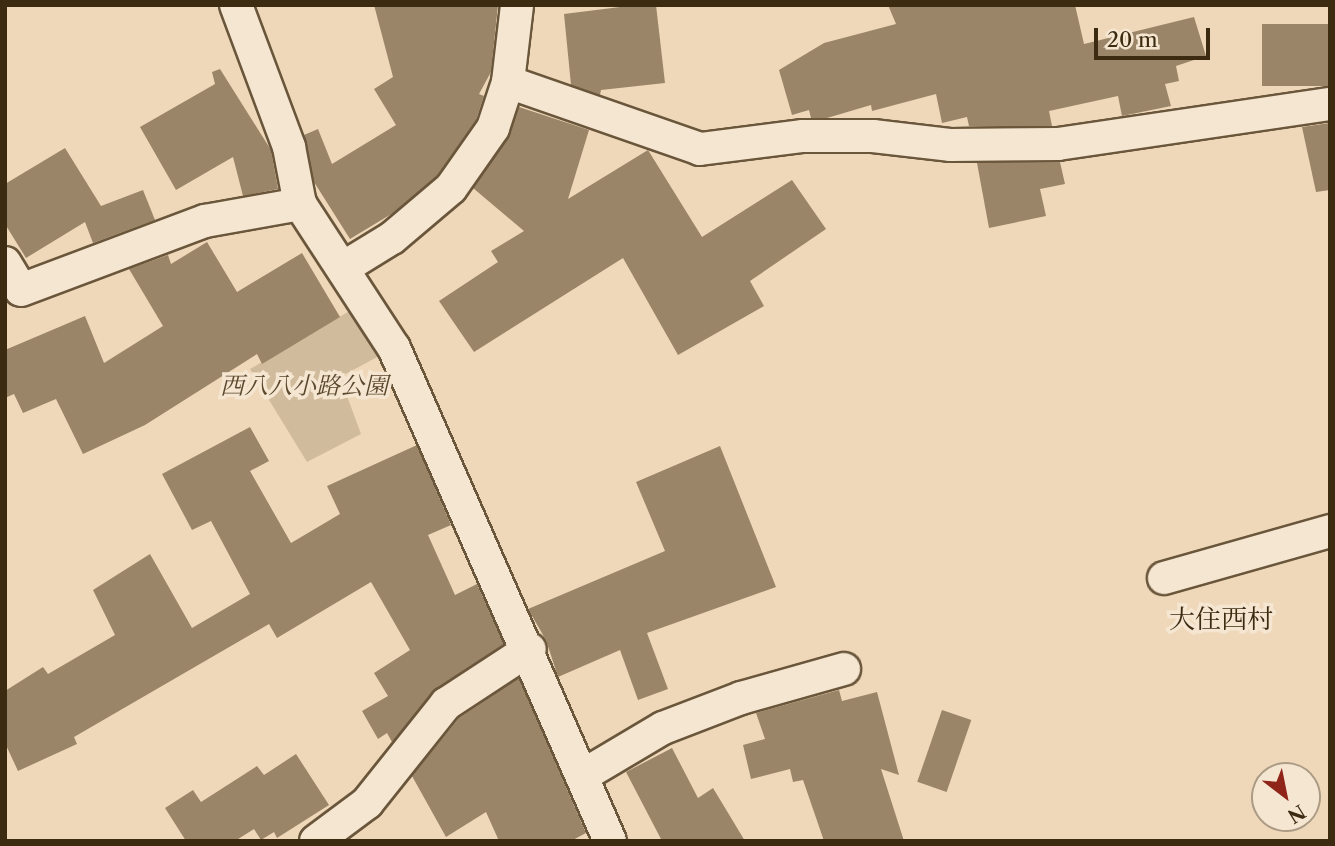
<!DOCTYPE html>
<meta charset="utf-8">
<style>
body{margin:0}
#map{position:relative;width:1335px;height:846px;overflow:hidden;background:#efd8ba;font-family:"Libre Caslon Text","Noto Serif JP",serif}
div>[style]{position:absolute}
.green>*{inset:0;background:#d1bb9d}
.building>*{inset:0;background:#9a8569;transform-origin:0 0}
.roads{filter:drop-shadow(2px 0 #6a563b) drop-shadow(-2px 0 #6a563b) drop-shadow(0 2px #6a563b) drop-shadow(0 -2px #6a563b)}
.street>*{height:32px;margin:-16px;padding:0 16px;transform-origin:16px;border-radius:16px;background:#f5e6d2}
span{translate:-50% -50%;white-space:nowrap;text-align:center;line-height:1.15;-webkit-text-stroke:7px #f5e6d2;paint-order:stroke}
.park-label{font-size:24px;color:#5b482d;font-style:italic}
.neighbourhood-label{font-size:26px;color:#3d2b11}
.frame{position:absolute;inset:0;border:7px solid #3d2b11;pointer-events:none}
.north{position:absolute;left:1251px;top:762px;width:70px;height:70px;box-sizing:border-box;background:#f5e6d2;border:2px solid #ab9b85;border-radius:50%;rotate:148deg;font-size:19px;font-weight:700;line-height:28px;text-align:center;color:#3d2b11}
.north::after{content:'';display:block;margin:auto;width:24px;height:32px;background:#8f2418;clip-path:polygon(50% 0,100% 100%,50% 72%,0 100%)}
.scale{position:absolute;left:1094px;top:28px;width:116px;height:32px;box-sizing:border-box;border:4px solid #3d2b11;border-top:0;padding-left:9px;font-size:21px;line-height:24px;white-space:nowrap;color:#3d2b11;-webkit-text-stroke:5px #f5e6d2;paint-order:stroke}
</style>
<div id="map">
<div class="green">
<i style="clip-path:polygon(365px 302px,394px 348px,340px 377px,361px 434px,307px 462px,250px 369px)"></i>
</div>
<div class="building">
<i style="clip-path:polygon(374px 5px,498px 5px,491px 72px,479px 94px,484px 96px,476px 120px,437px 176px,393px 213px,350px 239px,314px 182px,304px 135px,318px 129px,332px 164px,396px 125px,374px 89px,393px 77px)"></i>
<i style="clip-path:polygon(636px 5px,656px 5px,665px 83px,601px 90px,600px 95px,571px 85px,564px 14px)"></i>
<i style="clip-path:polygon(888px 5px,1075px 5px,1084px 44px,1194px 17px,1206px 56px,1176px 66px,1179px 81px,1165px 84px,1171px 106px,1122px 116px,1118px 96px,1049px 111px,1052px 126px,969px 126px,967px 117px,942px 123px,936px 94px,872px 111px,871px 105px,827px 118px,811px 118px,809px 110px,792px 115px,779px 70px,824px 43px,896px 24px)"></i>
<i style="left:1330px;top:24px;width:62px;height:68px;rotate:90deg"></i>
<i style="clip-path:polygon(220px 69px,271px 150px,278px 189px,243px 196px,233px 157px,176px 190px,140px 127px,215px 84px,212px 72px)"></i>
<i style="clip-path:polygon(519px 107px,589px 130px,568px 199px,648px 150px,702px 237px,792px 180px,826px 229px,750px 281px,764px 306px,678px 355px,623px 258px,474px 352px,439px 301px,498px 262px,491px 251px,524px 231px,473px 188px,508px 138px)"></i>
<i style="clip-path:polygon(1330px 123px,1330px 190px,1316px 192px,1302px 127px)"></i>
<i style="clip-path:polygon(65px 148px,101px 206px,143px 190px,155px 220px,93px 243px,85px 222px,26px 258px,5px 224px,5px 184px)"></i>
<i style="clip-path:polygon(1060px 162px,1065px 184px,1040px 189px,1046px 216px,989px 228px,977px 163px)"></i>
<i style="clip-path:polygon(207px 242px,237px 292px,302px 253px,340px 317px,262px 364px,257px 354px,145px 425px,83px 454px,56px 399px,23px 413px,14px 394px,5px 398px,5px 350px,85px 316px,104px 363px,163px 326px,129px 269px,168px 255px,171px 264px)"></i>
<i style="clip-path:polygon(250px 427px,269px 461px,250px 471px,291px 543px,340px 514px,327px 486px,417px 445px,451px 525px,428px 535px,455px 595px,477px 584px,504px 644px,436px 689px,392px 742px,387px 733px,378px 739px,362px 711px,388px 696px,374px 673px,410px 650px,371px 582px,277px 638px,269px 624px,74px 737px,77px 744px,18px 771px,5px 743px,5px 691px,43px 667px,48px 674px,115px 635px,93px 590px,150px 554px,192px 628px,250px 594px,211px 521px,192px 530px,162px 474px)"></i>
<i style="clip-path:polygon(720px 446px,776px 587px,647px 633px,668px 689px,638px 700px,620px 650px,558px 677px,546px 640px,528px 609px,665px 551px,636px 482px)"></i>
<i style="clip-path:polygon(519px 678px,586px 833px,571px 841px,499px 841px,486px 812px,446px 837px,412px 776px,459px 718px)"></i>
<i style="clip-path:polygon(839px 690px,842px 701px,877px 692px,899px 775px,881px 769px,904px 841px,824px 841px,803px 780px,793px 782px,790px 769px,751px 779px,743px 745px,765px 739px,756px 713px)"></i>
<i style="left:942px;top:710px;width:31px;height:76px;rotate:19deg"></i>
<i style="clip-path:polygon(672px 748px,698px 798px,713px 788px,745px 841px,662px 841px,626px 772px)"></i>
<i style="clip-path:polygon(296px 754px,329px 805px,277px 838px,274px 832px,261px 840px,254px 829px,235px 841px,186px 841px,165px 808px,193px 790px,201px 802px,257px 766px,264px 775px)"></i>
</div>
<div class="roads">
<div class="street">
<i style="left:236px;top:5px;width:152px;rotate:69.5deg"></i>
<i style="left:289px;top:147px;width:58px;rotate:79.1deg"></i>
<i style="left:300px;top:204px;width:172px;rotate:56.9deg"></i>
<i style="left:394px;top:348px;width:538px;rotate:66.34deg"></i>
<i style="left:508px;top:82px;width:203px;rotate:19.2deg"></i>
<i style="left:700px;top:149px;width:104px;rotate:-7.2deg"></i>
<i style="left:803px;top:136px;width:70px"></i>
<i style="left:873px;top:136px;width:79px;rotate:6.6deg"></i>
<i style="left:951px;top:145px;width:107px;rotate:-0.5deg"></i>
<i style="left:1058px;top:144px;width:275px;rotate:-8.4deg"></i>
<i style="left:5px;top:263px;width:31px;rotate:59deg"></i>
<i style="left:21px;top:290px;width:197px;rotate:-20.6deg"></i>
<i style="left:205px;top:221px;width:97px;rotate:-10.1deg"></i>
<i style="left:343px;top:268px;width:57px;rotate:-31.5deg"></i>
<i style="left:392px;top:238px;width:77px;rotate:-40.3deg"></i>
<i style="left:451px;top:188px;width:73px;rotate:-55deg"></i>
<i style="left:493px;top:128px;width:48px;rotate:-71.9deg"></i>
<i style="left:508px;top:82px;width:78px;rotate:-83.3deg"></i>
<i style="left:1164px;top:578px;width:173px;rotate:-15.8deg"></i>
<i style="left:582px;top:776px;width:94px;rotate:-30.7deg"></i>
<i style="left:663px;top:728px;width:84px;rotate:-21deg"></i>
<i style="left:741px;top:698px;width:107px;rotate:-15.7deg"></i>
<i style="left:316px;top:841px;width:64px;rotate:-36.7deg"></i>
<i style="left:367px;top:803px;width:127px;rotate:-51.4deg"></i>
<i style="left:446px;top:704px;width:100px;rotate:-33.2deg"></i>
</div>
</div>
<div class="park-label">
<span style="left:304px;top:386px">西八八小路公園</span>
</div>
<div class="neighbourhood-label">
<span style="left:1221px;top:620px">大住西村</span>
</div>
<div class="frame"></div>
<div class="north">N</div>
<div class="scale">20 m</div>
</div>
